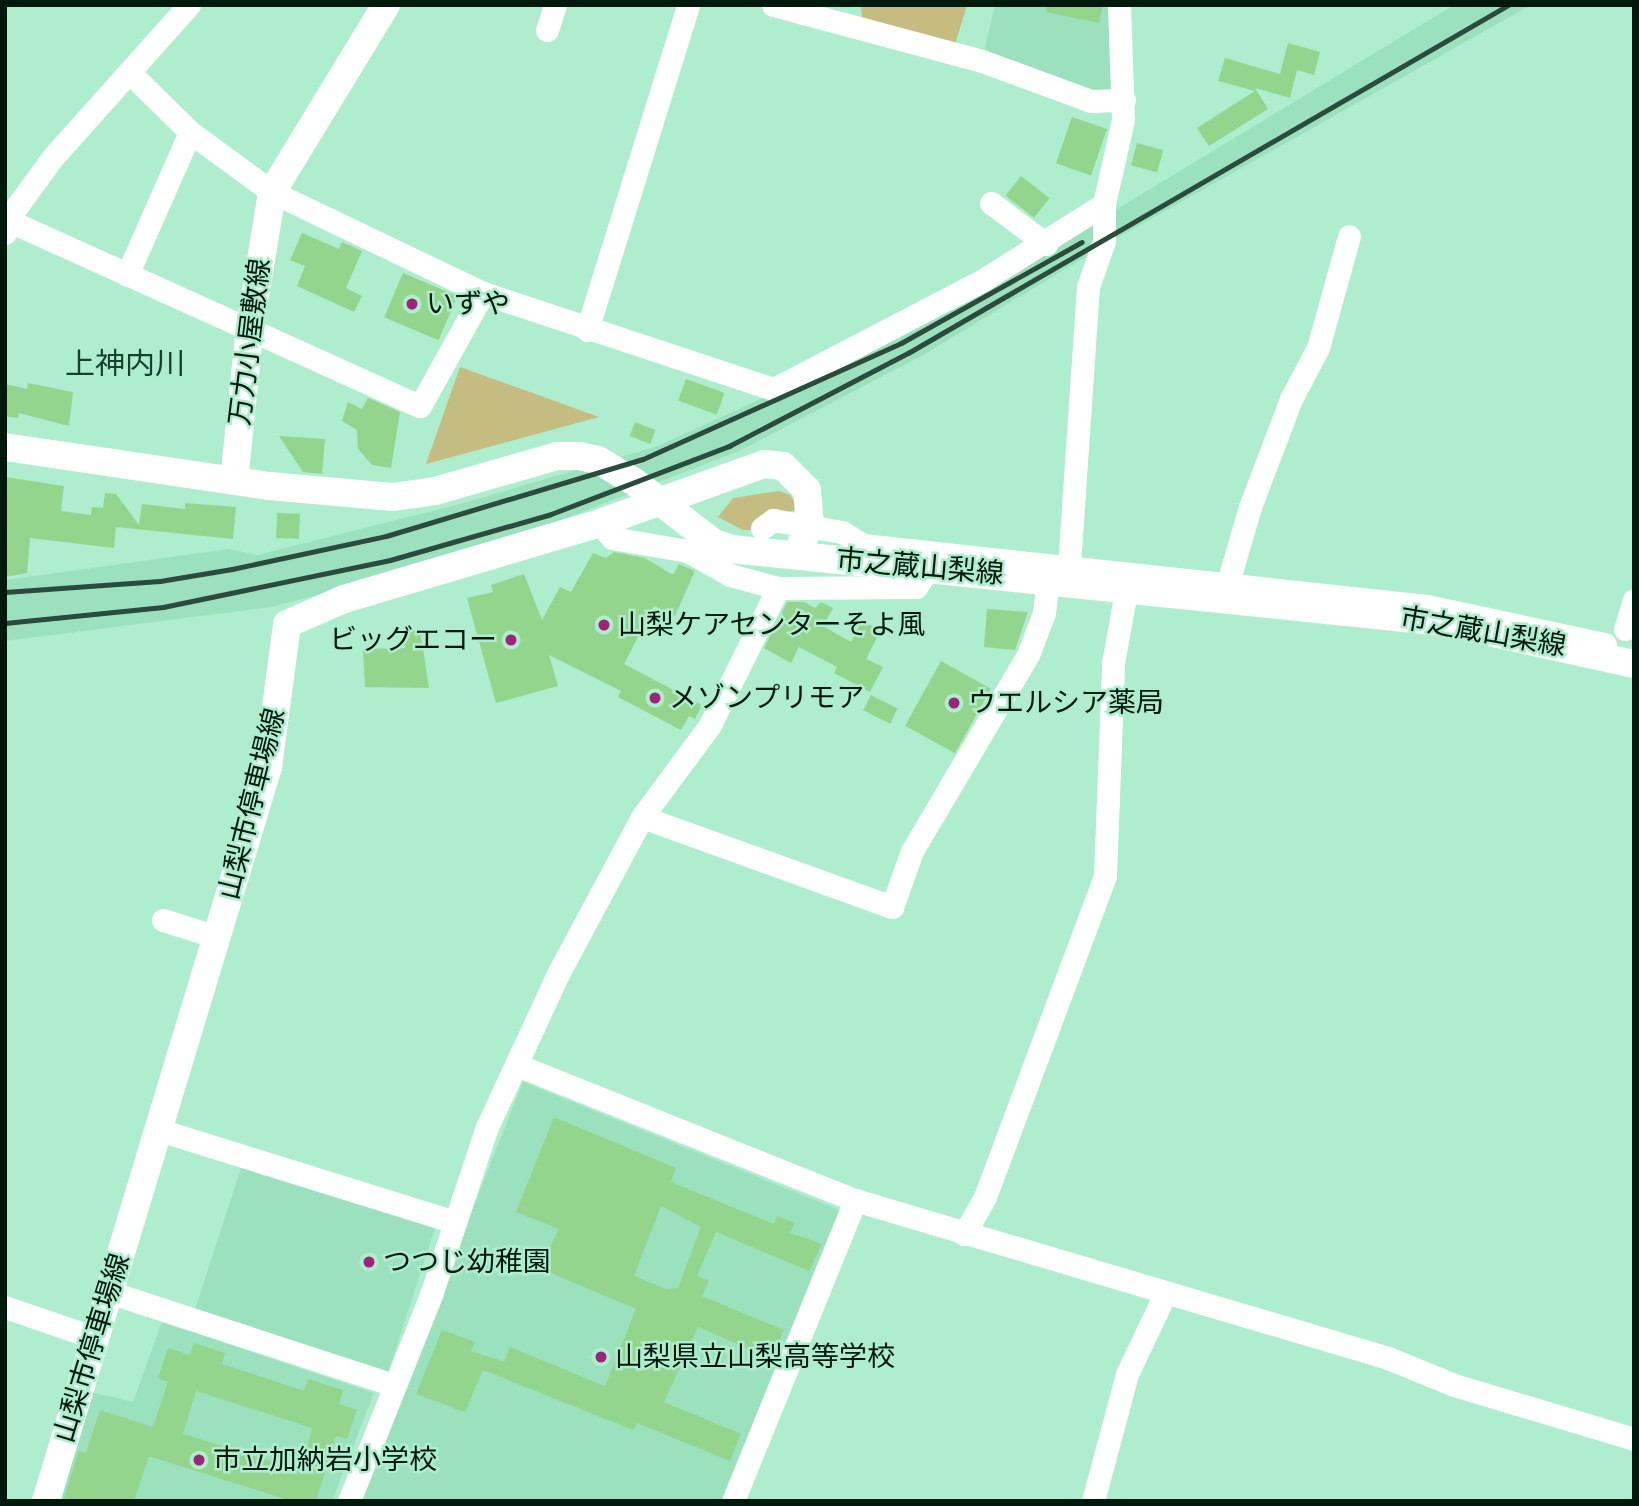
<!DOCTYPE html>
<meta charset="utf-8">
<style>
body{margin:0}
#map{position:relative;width:1639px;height:1506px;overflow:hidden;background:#aeedcd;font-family:Jost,"Noto Sans JP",sans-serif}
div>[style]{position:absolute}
.built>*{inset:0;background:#9be1bd;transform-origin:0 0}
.green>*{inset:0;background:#c4bc81}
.building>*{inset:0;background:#94d58d;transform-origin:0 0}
.minor>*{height:23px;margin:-11.5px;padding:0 11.5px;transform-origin:11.5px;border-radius:11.5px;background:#fff}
.major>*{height:28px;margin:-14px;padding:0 14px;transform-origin:14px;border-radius:14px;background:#fff}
.rail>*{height:5px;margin:-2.5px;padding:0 2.5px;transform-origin:2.5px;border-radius:2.5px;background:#2b4c3c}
.dots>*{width:19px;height:19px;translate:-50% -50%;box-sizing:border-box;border:4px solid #aeedcd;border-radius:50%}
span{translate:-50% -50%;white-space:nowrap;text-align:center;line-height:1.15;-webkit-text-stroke:5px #aeedcd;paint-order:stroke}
.poi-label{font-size:28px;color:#01180d}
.left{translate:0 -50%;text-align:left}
.right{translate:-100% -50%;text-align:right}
.street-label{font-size:28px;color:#01180d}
.neighbourhood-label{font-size:30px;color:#14422e}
.frame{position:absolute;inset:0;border:7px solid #01180d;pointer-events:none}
</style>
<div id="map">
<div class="built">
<i style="clip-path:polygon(995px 5px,1119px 5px,1124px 100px,982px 61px)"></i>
<i style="clip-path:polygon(1454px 5px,1531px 5px,1110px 242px,923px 355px,739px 451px,538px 529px,353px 586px,271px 607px,5px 641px,5px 580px,229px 549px,257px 555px,464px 503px,658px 446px,796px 383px,1079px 232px)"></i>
<i style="clip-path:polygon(523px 1082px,849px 1214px,728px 1501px,357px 1501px)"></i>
<i style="left:243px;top:1162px;width:203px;height:157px;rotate:18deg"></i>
<i style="clip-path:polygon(162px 1322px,374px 1393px,332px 1501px,54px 1501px,87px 1391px,133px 1402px)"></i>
</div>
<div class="green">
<i style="clip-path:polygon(861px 5px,967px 5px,952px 54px,863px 29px)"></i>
<i style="clip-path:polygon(460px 367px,599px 417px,426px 464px)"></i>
<i style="clip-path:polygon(779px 491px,790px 495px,799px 509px,761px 519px,755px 530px,743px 530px,718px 517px,733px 498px)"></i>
</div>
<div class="building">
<i style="clip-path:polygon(1046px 5px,1103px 5px,1099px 23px,1046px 12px)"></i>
<i style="clip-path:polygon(1288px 43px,1320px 52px,1314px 75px,1297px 70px,1290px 98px,1255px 88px,1268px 109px,1209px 146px,1197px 128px,1255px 91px,1218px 81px,1225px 58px,1280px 74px)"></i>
<i style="left:1072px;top:117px;width:37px;height:49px;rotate:19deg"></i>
<i style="left:1137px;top:143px;width:27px;height:23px;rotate:15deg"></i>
<i style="left:1021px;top:176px;width:36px;height:25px;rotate:38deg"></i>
<i style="clip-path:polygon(302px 233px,339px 249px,342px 242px,362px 251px,346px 288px,362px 296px,354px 312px,297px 286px,305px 266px,290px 260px)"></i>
<i style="left:403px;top:273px;width:59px;height:48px;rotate:23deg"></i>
<i style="left:686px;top:379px;width:41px;height:23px;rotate:20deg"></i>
<i style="clip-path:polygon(28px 383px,73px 392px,69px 426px,19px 413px,18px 418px,5px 416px,5px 384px,27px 389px)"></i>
<i style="clip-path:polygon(368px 398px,400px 412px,391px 468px,372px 465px,358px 449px,357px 430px,342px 421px,348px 402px,362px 409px)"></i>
<i style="left:635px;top:422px;width:22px;height:15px;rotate:21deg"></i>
<i style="clip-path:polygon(279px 436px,325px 439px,322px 474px,303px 472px)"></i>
<i style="clip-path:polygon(5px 477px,64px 486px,61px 511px,91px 515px,92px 507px,103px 508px,105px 493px,116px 494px,139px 525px,142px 504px,185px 509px,185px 503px,236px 507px,233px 539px,116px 527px,114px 548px,30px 538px,27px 573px,5px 577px)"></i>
<i style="left:277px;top:513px;width:23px;height:25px;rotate:2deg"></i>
<i style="clip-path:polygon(614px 552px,645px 558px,673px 575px,679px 564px,695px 571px,675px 616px,654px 606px,624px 664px,702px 705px,695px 719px,689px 716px,681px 730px,618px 697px,621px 691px,549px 655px,558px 686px,496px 703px,467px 598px,493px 592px,491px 585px,524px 574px,542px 620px,560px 587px,571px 592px,593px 553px,606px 558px)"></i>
<i style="clip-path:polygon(787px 602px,804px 602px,815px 608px,821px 602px,833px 608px,823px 626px,851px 642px,862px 621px,881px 630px,866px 659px,883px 667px,870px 692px,834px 673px,837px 667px,799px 647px,791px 663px,764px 648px)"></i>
<i style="clip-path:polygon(987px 609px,1028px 612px,1015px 650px,984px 647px)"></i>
<i style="clip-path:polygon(404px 629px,420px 630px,429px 688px,365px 687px,363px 649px,405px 648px)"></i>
<i style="left:941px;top:661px;width:57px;height:74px;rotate:29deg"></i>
<i style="left:871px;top:695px;width:30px;height:17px;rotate:27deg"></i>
<i style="clip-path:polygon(evenodd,554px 1117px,676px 1168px,671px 1182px,774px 1224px,777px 1216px,795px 1223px,790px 1233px,822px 1244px,809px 1271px,716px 1232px,697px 1276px,709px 1281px,702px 1296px,784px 1330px,772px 1359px,698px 1327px,664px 1402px,741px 1434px,730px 1461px,637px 1423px,633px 1430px,483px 1370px,465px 1412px,416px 1394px,442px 1330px,475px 1342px,471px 1351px,504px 1362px,510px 1347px,605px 1386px,636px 1309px,546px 1271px,549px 1261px,544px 1258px,559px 1229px,516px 1212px,554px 1117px,661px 1206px,701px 1227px,678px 1288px,666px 1289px,634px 1276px,661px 1206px)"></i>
<i style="clip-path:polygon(evenodd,194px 1343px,225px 1353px,222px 1364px,304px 1391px,308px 1379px,343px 1390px,339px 1404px,357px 1410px,347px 1439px,336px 1436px,316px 1501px,291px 1501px,149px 1456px,134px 1501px,63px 1501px,79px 1451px,86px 1453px,100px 1410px,153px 1427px,168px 1382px,158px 1378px,168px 1348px,190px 1355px,194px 1343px,196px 1391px,312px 1428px,305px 1456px,275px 1447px,270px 1461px,183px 1434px,196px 1391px)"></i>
</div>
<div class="minor">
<i style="left:773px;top:5px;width:216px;rotate:15deg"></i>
<i style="left:982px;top:61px;width:116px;rotate:20.2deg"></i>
<i style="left:1091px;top:101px;width:33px;rotate:-2deg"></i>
<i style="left:547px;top:30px;width:26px;rotate:-72deg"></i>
<i style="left:130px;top:73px;width:84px;rotate:44.5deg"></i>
<i style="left:190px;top:132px;width:102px;rotate:36.2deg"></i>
<i style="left:272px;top:192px;width:234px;rotate:25.6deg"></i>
<i style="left:483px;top:293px;width:306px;rotate:18.3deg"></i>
<i style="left:774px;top:389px;width:236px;rotate:-27.5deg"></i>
<i style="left:983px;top:280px;width:143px;rotate:-32.1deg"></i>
<i style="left:991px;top:203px;width:69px;rotate:36.7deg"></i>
<i style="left:5px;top:219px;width:455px;rotate:24.3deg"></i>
<i style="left:420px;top:406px;width:129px;rotate:-60.9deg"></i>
<i style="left:5px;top:233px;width:13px;rotate:-81deg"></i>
<i style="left:7px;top:220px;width:78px;rotate:-53.9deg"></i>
<i style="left:53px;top:157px;width:204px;rotate:-48.2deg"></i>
<i style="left:127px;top:275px;width:156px;rotate:-66.2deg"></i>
<i style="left:587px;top:330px;width:340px;rotate:-72.7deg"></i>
<i style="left:600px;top:523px;width:19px;rotate:51deg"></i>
<i style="left:612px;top:538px;width:77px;rotate:9.7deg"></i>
<i style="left:688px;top:551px;width:48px;rotate:29.7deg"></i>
<i style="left:730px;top:575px;width:50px;rotate:15.2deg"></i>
<i style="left:778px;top:588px;width:138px;rotate:-0.4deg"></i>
<i style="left:916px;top:587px;width:23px;rotate:-56deg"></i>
<i style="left:762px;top:528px;width:14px;rotate:-36deg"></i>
<i style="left:773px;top:520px;width:70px;rotate:9.9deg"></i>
<i style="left:842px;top:532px;width:25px;rotate:32deg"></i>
<i style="left:863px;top:545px;width:567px;rotate:6.17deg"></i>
<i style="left:1427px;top:606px;width:182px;rotate:12.1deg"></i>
<i style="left:1068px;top:580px;width:294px;rotate:-86.1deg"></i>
<i style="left:1088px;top:287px;width:49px;rotate:-70.8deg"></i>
<i style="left:1104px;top:241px;width:37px;rotate:-90deg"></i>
<i style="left:1104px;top:204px;width:86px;rotate:-77.3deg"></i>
<i style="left:1123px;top:120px;width:115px;rotate:-92deg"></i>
<i style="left:1224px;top:596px;width:93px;rotate:-73.7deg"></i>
<i style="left:1250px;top:507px;width:116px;rotate:-69.2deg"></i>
<i style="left:1291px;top:399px;width:58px;rotate:-62.1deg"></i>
<i style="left:1318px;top:348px;width:116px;rotate:-74.5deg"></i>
<i style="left:1625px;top:629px;width:30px;rotate:-73deg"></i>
<i style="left:642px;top:817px;width:266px;rotate:19.8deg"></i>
<i style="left:892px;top:907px;width:59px;rotate:-70.3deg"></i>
<i style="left:912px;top:851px;width:228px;rotate:-59.4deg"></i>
<i style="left:1028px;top:655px;width:45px;rotate:-69.1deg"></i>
<i style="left:1044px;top:613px;width:34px;rotate:-83deg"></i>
<i style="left:163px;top:920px;width:57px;rotate:17.5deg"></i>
<i style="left:517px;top:1065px;width:364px;rotate:21.8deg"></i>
<i style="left:855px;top:1200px;width:556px;rotate:16.51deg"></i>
<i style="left:1388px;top:1358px;width:71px;rotate:22.2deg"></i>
<i style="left:1454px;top:1385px;width:188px;rotate:16.7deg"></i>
<i style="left:156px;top:1129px;width:313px;rotate:17.3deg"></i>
<i style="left:964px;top:1234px;width:43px;rotate:-60.4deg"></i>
<i style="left:985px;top:1197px;width:343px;rotate:-69.5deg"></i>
<i style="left:1105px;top:876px;width:213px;rotate:-87.8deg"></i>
<i style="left:1113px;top:663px;width:78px;rotate:-79.7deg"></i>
<i style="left:109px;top:1292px;width:299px;rotate:18.1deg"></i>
<i style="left:5px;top:1307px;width:95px;rotate:19deg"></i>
<i style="left:349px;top:1501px;width:222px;rotate:-68.3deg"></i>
<i style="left:431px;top:1295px;width:177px;rotate:-71.6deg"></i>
<i style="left:487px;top:1127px;width:171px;rotate:-65.1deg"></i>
<i style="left:559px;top:972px;width:176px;rotate:-61.8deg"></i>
<i style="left:642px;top:817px;width:114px;rotate:-53.5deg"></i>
<i style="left:710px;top:725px;width:153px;rotate:-63.6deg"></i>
<i style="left:733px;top:1501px;width:325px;rotate:-67.9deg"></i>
<i style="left:1093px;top:1501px;width:131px;rotate:-75deg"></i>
<i style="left:1127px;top:1374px;width:89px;rotate:-64.6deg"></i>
</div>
<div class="major">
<i style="left:5px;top:447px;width:267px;rotate:8.4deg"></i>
<i style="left:269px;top:486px;width:124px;rotate:5.1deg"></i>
<i style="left:393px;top:497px;width:42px;rotate:-8.1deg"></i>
<i style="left:435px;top:491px;width:127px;rotate:-16deg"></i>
<i style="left:557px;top:456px;width:22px"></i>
<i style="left:579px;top:456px;width:19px;rotate:12deg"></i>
<i style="left:598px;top:460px;width:44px;rotate:31.2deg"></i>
<i style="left:636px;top:483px;width:98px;rotate:37.6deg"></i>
<i style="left:714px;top:543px;width:18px;rotate:19deg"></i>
<i style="left:731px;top:549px;width:716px;rotate:5.85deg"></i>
<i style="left:1443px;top:622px;width:196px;rotate:12.4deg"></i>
<i style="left:234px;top:481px;width:155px;rotate:-84.1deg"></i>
<i style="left:250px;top:327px;width:137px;rotate:-80.7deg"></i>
<i style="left:272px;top:192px;width:219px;rotate:-58.6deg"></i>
<i style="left:46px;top:1501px;width:767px;rotate:-73.17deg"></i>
<i style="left:268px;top:767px;width:144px;rotate:-82.4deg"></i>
<i style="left:287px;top:624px;width:62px;rotate:-23.7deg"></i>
<i style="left:344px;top:599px;width:267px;rotate:-16.5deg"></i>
<i style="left:600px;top:523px;width:174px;rotate:-19.8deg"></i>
<i style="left:764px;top:464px;width:19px;rotate:6deg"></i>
<i style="left:783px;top:466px;width:34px;rotate:45deg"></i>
<i style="left:807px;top:490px;width:35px;rotate:85deg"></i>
<i style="left:810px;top:525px;width:33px;rotate:115deg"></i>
</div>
<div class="rail">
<i style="left:5px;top:592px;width:155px;rotate:-4.1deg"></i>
<i style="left:160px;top:581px;width:73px;rotate:-9.5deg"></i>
<i style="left:232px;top:569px;width:157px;rotate:-12.1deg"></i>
<i style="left:386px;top:536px;width:268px;rotate:-16.7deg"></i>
<i style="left:643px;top:459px;width:283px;rotate:-24.2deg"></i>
<i style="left:901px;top:343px;width:207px;rotate:-29.2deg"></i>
<i style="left:5px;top:623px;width:159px;rotate:-5.8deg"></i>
<i style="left:163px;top:607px;width:232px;rotate:-11.7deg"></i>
<i style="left:390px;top:560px;width:167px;rotate:-15.9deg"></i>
<i style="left:551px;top:514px;width:191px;rotate:-20.9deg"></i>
<i style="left:729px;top:446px;width:202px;rotate:-27.5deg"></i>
<i style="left:908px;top:353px;width:694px;rotate:-30.11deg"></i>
</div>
<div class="dots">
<i style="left:412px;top:304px;background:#9d237b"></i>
<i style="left:604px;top:625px;background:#9d237b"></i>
<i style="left:511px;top:640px;background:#9d237b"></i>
<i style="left:655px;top:698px;background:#9d237b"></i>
<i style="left:954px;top:703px;background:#9d237b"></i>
<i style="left:369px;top:1262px;background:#9d237b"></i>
<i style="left:601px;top:1357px;background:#9d237b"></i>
<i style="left:199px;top:1460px;background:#9d237b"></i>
</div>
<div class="poi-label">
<span class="left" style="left:426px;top:304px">いずや</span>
<span class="left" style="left:618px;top:625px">山梨ケアセンターそよ風</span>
<span class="right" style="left:497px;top:640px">ビッグエコー</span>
<span class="left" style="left:669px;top:698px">メゾンプリモア</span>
<span class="left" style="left:968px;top:703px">ウエルシア薬局</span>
<span class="left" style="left:383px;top:1262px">つつじ幼稚園</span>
<span class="left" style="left:615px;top:1357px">山梨県立山梨高等学校</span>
<span class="left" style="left:213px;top:1460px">市立加納岩小学校</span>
</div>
<div class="street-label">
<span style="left:250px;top:342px;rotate:-83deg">万力小屋敷線</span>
<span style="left:920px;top:567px;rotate:5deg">市之蔵山梨線</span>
<span style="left:1483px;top:632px;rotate:10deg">市之蔵山梨線</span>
<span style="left:252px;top:804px;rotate:-76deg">山梨市停車場線</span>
<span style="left:92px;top:1348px;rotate:-73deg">山梨市停車場線</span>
</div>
<div class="neighbourhood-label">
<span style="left:125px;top:364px">上神内川</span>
</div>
<div class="frame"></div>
</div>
